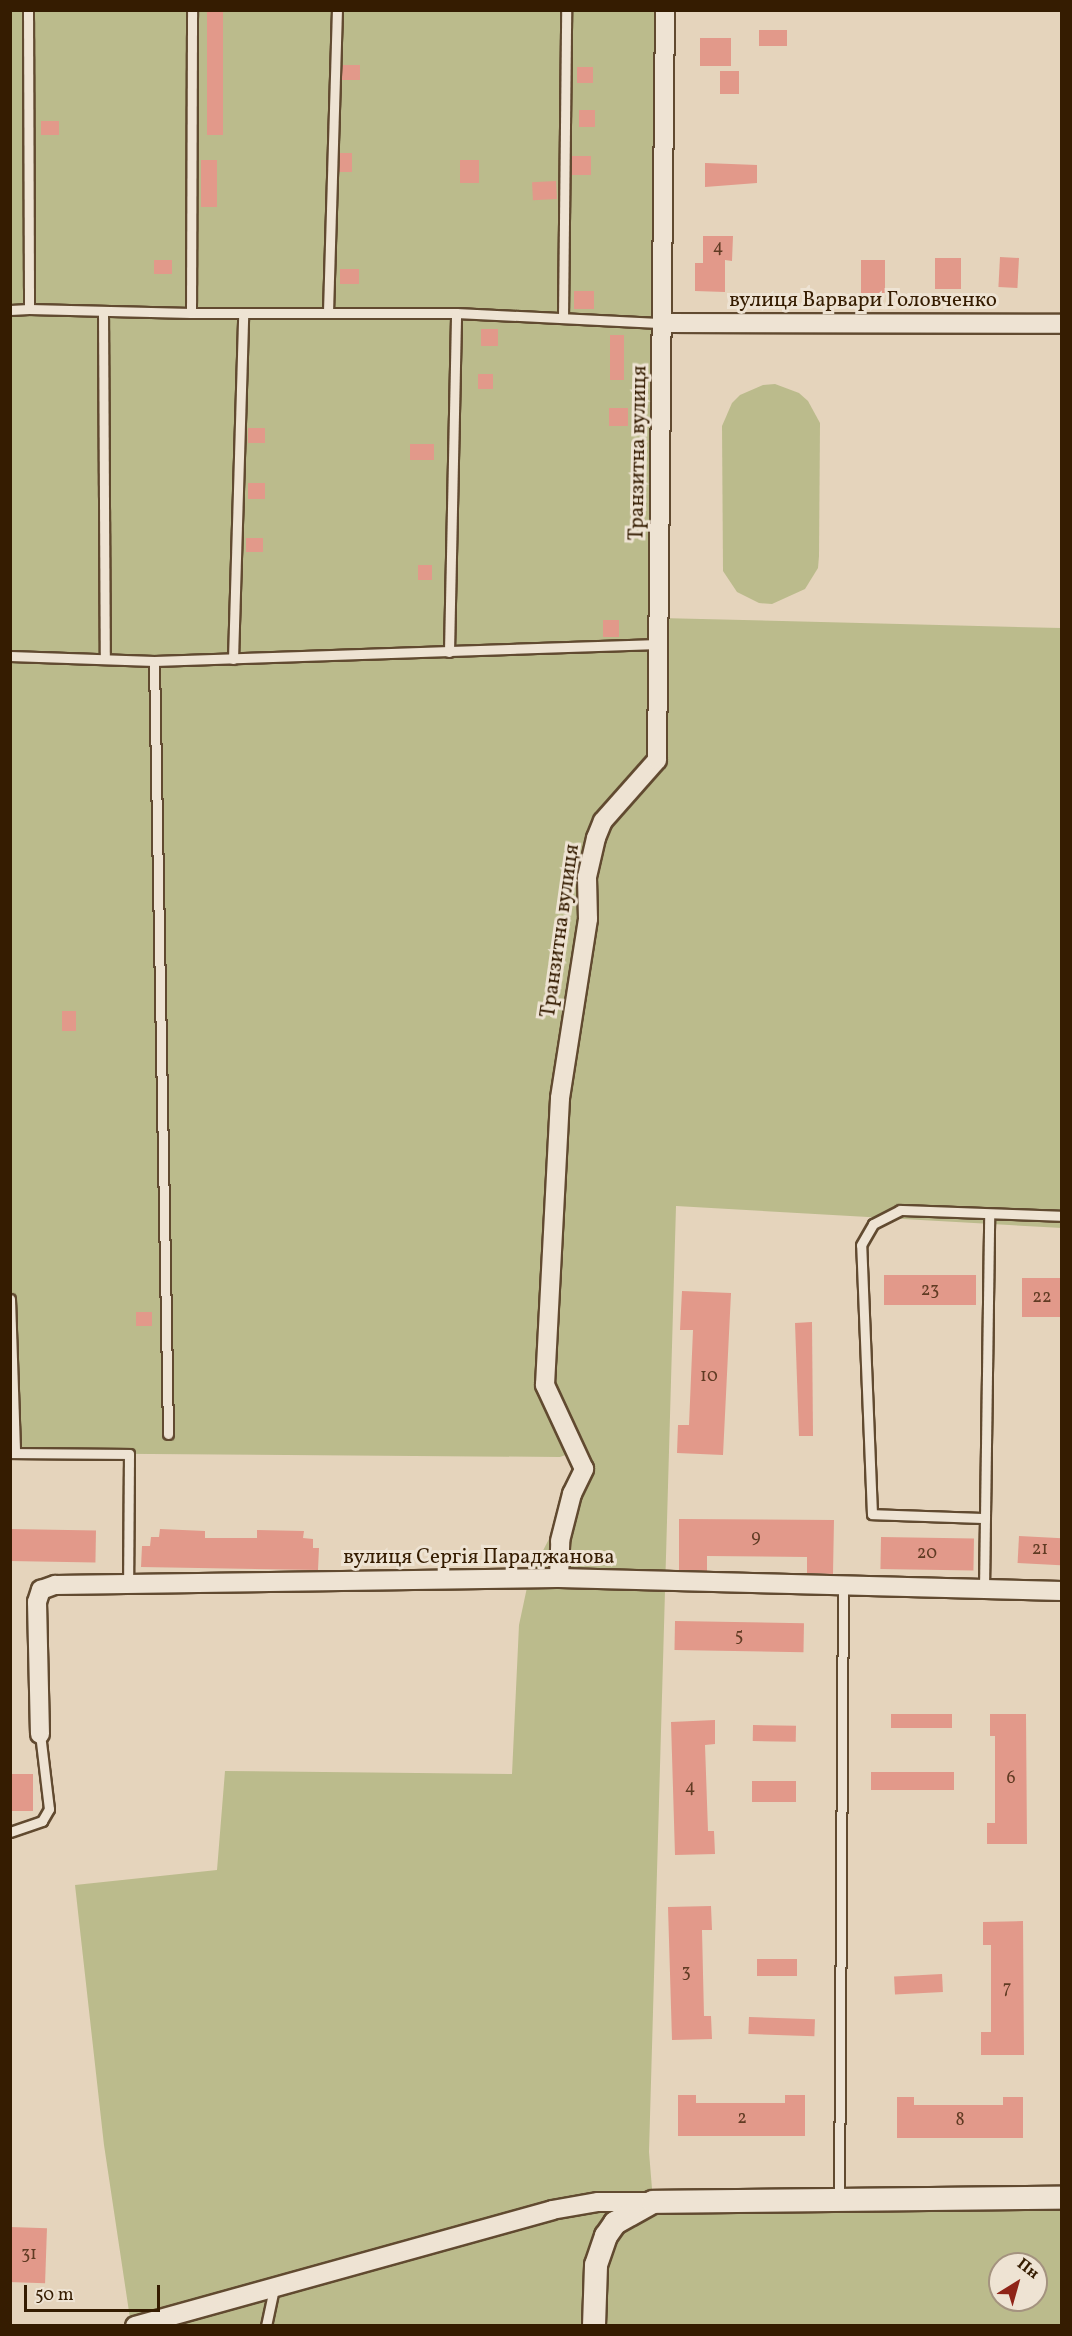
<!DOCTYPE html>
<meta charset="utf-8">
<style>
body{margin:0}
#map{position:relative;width:1072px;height:2336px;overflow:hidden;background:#e5d4bc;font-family:Vollkorn,serif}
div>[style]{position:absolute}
.green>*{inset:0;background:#bbbb8c}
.building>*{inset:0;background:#e2998a;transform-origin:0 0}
.roads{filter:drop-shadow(2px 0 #614a30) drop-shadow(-2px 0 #614a30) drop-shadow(0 2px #614a30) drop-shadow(0 -2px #614a30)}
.service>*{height:9px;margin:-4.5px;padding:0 4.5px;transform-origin:4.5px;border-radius:4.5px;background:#eee3d3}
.minor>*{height:18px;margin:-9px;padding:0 9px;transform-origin:9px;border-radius:9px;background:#eee3d3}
.tertiary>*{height:22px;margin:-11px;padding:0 11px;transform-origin:11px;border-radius:11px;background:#eee3d3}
span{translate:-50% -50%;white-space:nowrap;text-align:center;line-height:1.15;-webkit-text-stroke:6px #eee3d3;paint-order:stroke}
.number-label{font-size:18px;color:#603b23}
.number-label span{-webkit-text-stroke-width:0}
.street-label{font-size:21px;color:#351c01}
.frame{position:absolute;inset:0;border:12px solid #351c01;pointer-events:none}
.north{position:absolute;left:988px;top:2252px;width:60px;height:60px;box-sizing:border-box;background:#eee3d3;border:2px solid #a4937f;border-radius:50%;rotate:37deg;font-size:16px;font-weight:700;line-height:24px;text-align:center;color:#351c01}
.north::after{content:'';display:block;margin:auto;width:21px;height:27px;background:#8f2418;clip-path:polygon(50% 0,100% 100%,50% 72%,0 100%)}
.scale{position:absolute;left:24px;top:2285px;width:136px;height:27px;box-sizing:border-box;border:3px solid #351c01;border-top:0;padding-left:8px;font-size:18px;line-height:21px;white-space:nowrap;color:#351c01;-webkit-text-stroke:4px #eee3d3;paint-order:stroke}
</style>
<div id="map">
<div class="green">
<i style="clip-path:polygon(evenodd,11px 11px,665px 11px,660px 618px,1061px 628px,1062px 1228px,676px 1206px,649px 2152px,653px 2201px,1061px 2198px,1061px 2325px,131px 2325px,104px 2145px,75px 1885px,217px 1870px,225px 1771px,512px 1774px,519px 1625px,529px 1578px,572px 1494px,577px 1451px,560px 1457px,11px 1453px,11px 11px,1000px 2264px,1036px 2264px,1036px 2300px,1000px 2300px,1000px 2264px)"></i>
<i style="clip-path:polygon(775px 384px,799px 393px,808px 401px,820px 423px,819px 556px,818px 568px,805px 589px,772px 604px,759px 603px,737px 592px,723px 571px,722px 426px,732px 403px,740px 395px,763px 385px)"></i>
</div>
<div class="building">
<i style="left:207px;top:12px;width:16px;height:123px"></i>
<i style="left:759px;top:30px;width:28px;height:16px"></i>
<i style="left:700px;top:38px;width:31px;height:28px"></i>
<i style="left:360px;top:65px;width:15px;height:18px;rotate:90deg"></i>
<i style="left:577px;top:67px;width:16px;height:16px"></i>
<i style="left:720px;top:71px;width:19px;height:23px"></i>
<i style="left:579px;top:110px;width:16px;height:17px"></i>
<i style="left:41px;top:121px;width:18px;height:14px"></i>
<i style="left:339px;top:153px;width:13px;height:19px"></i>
<i style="left:571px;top:156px;width:20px;height:19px"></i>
<i style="left:201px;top:160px;width:16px;height:47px"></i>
<i style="left:479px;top:160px;width:23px;height:19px;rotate:90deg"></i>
<i style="clip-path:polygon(705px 163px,757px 165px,757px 183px,705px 187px)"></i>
<i style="left:556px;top:181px;width:18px;height:24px;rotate:87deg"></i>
<i style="clip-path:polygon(703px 236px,733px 236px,732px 261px,725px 260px,725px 292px,695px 291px,695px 263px,703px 263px)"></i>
<i style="left:1000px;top:257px;width:19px;height:30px;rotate:3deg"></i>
<i style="left:935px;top:258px;width:26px;height:31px"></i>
<i style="left:154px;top:260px;width:18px;height:14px"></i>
<i style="left:861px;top:260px;width:24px;height:33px"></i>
<i style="left:340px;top:269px;width:19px;height:15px"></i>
<i style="left:594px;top:291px;width:18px;height:20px;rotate:90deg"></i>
<i style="left:481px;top:329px;width:17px;height:17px"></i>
<i style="left:610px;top:335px;width:14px;height:45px"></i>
<i style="left:478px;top:374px;width:15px;height:15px"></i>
<i style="left:628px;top:408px;width:18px;height:19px;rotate:90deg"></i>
<i style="left:248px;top:428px;width:17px;height:15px"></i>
<i style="left:410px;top:444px;width:24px;height:16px"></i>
<i style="left:248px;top:483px;width:17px;height:16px"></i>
<i style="left:263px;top:538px;width:14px;height:17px;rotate:90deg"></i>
<i style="left:418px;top:565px;width:14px;height:15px"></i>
<i style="left:603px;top:620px;width:16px;height:17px"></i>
<i style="left:62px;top:1011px;width:14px;height:20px"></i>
<i style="left:976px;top:1275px;width:30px;height:92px;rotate:90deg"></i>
<i style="left:1022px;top:1278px;width:40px;height:39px"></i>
<i style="clip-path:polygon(682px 1291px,731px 1293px,723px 1455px,677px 1453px,678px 1425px,689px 1425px,693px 1330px,680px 1330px)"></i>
<i style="left:152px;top:1312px;width:14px;height:16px;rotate:90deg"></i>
<i style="clip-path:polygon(812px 1322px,813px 1436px,799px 1436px,795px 1323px)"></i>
<i style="clip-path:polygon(679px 1519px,834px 1520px,833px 1574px,807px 1573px,807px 1557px,707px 1556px,707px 1571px,679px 1570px)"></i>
<i style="left:10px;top:1529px;width:86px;height:32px;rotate:1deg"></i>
<i style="clip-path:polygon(160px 1529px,205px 1531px,205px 1538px,257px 1538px,257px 1530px,304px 1531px,303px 1538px,313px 1539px,313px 1548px,319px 1548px,318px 1570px,141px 1567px,142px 1546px,150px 1546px,151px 1537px,159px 1537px)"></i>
<i style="left:1019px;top:1536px;width:43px;height:27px;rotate:3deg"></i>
<i style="left:881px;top:1537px;width:93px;height:32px;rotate:1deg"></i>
<i style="left:675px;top:1621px;width:129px;height:29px;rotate:1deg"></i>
<i style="left:952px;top:1714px;width:14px;height:61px;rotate:90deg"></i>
<i style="clip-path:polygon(990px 1714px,1026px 1714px,1027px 1844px,987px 1844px,987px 1823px,995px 1823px,995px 1736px,990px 1736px)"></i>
<i style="clip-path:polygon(715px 1720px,715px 1744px,705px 1745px,708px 1831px,714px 1831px,715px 1854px,675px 1855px,671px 1722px)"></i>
<i style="left:753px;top:1725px;width:43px;height:16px;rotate:1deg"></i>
<i style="left:954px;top:1772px;width:18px;height:83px;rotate:90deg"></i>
<i style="left:10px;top:1774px;width:23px;height:37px"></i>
<i style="left:796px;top:1781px;width:21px;height:44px;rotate:90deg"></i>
<i style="clip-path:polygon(711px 1906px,712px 1930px,702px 1930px,704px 2016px,711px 2016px,712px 2039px,672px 2040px,668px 1907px)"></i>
<i style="clip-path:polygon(1023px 1921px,1024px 2055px,981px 2055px,981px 2032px,991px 2032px,991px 1945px,983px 1945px,983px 1922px)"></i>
<i style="left:757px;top:1959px;width:40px;height:17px"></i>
<i style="left:942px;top:1974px;width:18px;height:48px;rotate:87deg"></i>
<i style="left:749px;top:2017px;width:66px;height:17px;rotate:2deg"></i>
<i style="clip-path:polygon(678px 2095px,696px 2095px,696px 2103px,785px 2103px,785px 2095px,805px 2095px,805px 2136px,678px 2136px)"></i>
<i style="clip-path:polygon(897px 2097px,914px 2097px,914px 2105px,1003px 2105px,1003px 2097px,1023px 2097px,1023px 2138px,897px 2138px)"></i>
<i style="left:10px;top:2227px;width:37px;height:55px;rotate:2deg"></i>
</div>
<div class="roads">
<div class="service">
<i style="left:28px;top:10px;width:299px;rotate:89.8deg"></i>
<i style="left:29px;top:309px;width:162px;rotate:1.4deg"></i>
<i style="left:191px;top:313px;width:265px"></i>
<i style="left:456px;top:313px;width:208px;rotate:2.8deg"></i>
<i style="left:10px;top:310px;width:19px;rotate:-3deg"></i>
<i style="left:103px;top:311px;width:346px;rotate:89.7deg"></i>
<i style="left:328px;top:312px;width:302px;rotate:-88.3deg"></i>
<i style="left:191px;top:313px;width:303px;rotate:-89.8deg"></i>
<i style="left:563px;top:317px;width:307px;rotate:-89.4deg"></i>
<i style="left:449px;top:652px;width:339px;rotate:-88.8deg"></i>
<i style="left:10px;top:656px;width:144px;rotate:2deg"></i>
<i style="left:154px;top:661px;width:505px;rotate:-1.93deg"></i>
<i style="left:233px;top:659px;width:346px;rotate:-88.3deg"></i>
<i style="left:154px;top:661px;width:773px;rotate:88.96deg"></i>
<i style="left:10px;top:1299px;width:154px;rotate:88.1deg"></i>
<i style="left:10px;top:1453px;width:119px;rotate:0.5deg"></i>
<i style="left:129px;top:1454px;width:131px;rotate:90.4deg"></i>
<i style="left:985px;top:1518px;width:113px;rotate:-178deg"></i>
<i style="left:872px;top:1514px;width:269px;rotate:-92.3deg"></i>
<i style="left:861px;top:1245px;width:24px;rotate:-60deg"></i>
<i style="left:873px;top:1224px;width:30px;rotate:-27deg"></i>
<i style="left:900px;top:1210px;width:162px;rotate:2.1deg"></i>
<i style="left:984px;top:1589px;width:375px;rotate:-89.2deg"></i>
<i style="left:10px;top:1832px;width:34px;rotate:-19deg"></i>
<i style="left:42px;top:1821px;width:14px;rotate:-60deg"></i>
<i style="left:49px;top:1809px;width:76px;rotate:-96.8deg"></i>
<i style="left:839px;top:2201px;width:616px;rotate:-89.63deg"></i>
<i style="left:266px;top:2326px;width:40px;rotate:-78deg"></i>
</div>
<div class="minor">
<i style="left:664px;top:323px;width:398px;rotate:0.1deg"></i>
<i style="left:559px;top:1578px;width:37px;rotate:-88deg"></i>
<i style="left:560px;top:1541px;width:49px;rotate:-75.7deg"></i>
<i style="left:572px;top:1494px;width:28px;rotate:-64deg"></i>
<i style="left:584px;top:1469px;width:93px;rotate:-114.9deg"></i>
<i style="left:545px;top:1385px;width:287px;rotate:-87deg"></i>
<i style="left:560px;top:1098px;width:181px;rotate:-81.1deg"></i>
<i style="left:588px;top:919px;width:42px;rotate:-91.4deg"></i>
<i style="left:587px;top:877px;width:40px;rotate:-77deg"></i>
<i style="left:596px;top:838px;width:18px;rotate:-68deg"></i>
<i style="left:603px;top:821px;width:81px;rotate:-48.5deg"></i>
<i style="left:657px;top:760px;width:750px;rotate:-89.39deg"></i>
<i style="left:40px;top:1734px;width:132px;rotate:-91.3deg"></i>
<i style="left:37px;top:1602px;width:13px;rotate:-72deg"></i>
<i style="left:41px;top:1590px;width:15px;rotate:-20deg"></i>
<i style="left:55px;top:1585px;width:504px;rotate:-0.8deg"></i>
<i style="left:559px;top:1578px;width:503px;rotate:1.48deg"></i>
<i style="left:135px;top:2326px;width:433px;rotate:-15.5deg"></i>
<i style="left:552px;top:2210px;width:47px;rotate:-9.9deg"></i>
<i style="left:598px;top:2202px;width:55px"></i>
</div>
<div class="tertiary">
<i style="left:594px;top:2326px;width:61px;rotate:-88.1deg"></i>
<i style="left:596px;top:2265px;width:31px;rotate:-71deg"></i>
<i style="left:606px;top:2236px;width:16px;rotate:-55deg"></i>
<i style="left:615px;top:2223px;width:43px;rotate:-28.9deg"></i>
<i style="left:653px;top:2202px;width:409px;rotate:-0.6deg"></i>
</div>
</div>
<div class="number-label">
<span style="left:718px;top:248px">4</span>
<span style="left:930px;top:1291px">23</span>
<span style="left:1042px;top:1298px">22</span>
<span style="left:709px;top:1377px">10</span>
<span style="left:756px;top:1538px">9</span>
<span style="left:1040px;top:1550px">21</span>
<span style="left:927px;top:1554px">20</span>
<span style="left:739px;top:1637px">5</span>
<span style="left:1011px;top:1779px">6</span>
<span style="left:690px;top:1788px">4</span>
<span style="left:686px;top:1973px">3</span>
<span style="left:1007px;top:1989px">7</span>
<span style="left:742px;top:2119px">2</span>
<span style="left:960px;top:2121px">8</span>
<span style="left:29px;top:2255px">31</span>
</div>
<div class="street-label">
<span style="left:863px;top:301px">вулиця Варвари Головченко</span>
<span style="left:639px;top:453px;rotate:-89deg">Транзитна вулиця</span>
<span style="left:561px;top:931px;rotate:-82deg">Транзитна вулиця</span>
<span style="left:479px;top:1558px">вулиця Сергія Параджанова</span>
</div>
<div class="frame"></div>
<div class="north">Пн</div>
<div class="scale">50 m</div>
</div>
